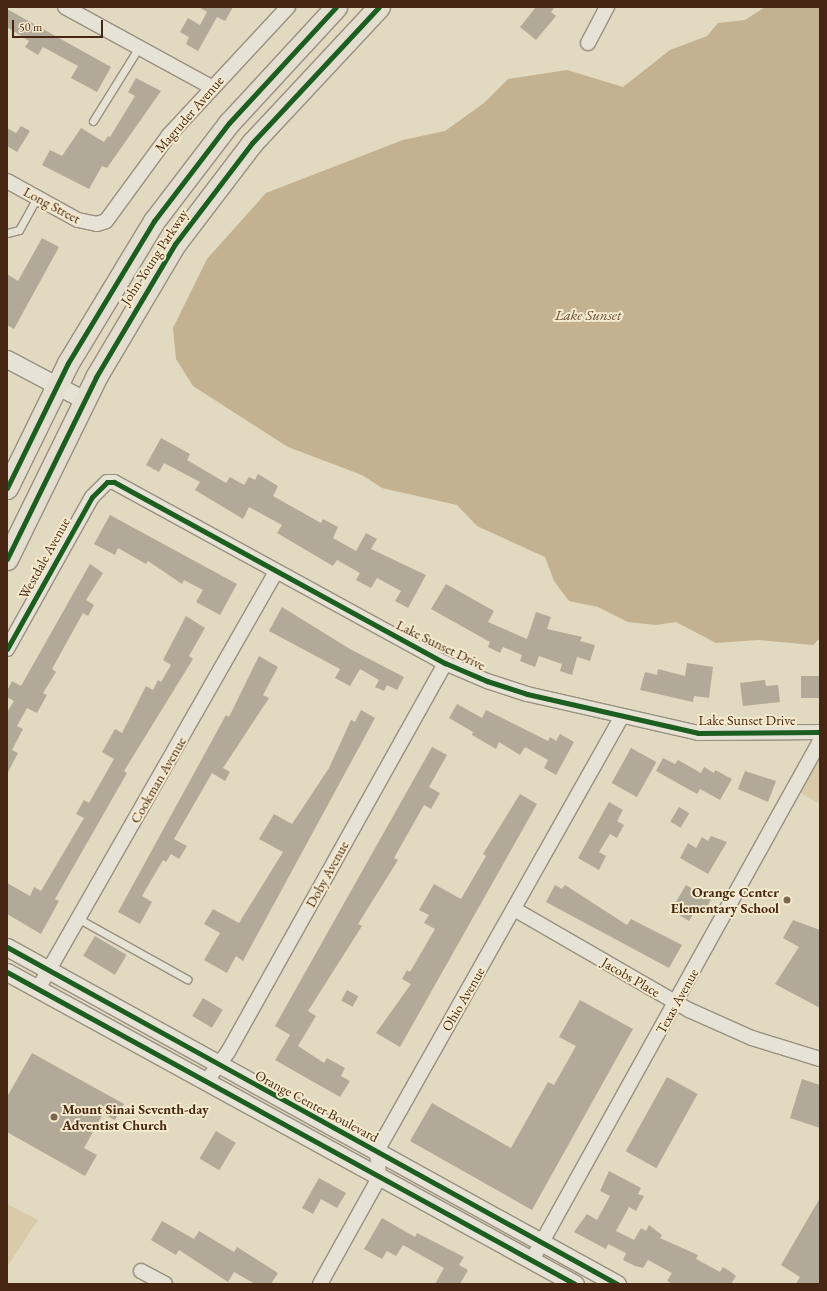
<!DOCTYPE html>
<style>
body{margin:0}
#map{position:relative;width:827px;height:1291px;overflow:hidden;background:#e1d9c0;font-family:"EB Garamond",serif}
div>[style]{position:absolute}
.green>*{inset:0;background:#d9cba9}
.water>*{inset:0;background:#c3b190}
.building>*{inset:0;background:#b2aa98;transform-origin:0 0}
.roads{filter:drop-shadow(1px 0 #999080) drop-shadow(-1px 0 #999080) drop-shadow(0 1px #999080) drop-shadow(0 -1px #999080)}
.service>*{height:7px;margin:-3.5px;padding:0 3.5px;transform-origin:3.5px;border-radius:3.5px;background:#e7e2d6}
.minor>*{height:14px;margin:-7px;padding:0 7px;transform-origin:7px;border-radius:7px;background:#e7e2d6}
.tertiary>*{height:17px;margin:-8.5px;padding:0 8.5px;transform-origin:8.5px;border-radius:8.5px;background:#e7e2d6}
.primary>*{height:21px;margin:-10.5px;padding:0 10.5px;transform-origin:10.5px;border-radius:10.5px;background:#e3decf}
.cycleway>*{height:5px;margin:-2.5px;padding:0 2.5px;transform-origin:2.5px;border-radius:2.5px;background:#1b5e20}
.dots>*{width:11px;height:11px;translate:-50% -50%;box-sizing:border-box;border:2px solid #f5eacd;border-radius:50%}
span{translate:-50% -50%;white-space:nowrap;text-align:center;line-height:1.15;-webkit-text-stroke:4px #f5eacd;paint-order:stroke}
.street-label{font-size:14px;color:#462612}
.poi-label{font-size:14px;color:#462612;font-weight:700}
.right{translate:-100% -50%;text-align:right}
.left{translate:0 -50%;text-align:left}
.water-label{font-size:15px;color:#684b32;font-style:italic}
.frame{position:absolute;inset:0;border:8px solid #462612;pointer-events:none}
.scale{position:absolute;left:12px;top:20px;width:91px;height:18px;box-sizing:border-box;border:2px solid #462612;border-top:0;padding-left:5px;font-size:12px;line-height:14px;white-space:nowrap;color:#462612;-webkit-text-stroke:3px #f5eacd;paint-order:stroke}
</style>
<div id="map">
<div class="green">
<i style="clip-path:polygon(820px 747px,820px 804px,796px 790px)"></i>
<i style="clip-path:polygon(7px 1204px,38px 1220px,7px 1267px)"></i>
</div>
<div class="water">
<i style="clip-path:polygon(765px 7px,820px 7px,820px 638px,813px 645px,758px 640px,716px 643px,676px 622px,656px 625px,628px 622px,598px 607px,569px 601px,554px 581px,545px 557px,477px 526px,457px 505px,382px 488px,362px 475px,288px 447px,193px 386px,176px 359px,173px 328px,207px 259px,266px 193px,403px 140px,445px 131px,484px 103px,508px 79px,567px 70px,623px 87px,670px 50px,707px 36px,718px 23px,745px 20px)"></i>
</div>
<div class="building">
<i style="clip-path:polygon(199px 7px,233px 7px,225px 21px,217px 17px,198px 51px,186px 44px,189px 37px,180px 32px,188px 18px,200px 25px,207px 12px)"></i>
<i style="clip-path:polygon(536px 7px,555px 7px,551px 12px,556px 16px,536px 40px,520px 27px)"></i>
<i style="clip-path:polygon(7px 9px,111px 67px,97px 92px,71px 78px,78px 66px,43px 47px,38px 55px,25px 47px,29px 41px,7px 27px)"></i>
<i style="clip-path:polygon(136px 78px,161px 91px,107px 168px,102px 166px,89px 189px,42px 165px,50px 150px,62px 156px,81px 128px,104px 142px,108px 136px,110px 137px,135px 96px,128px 92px)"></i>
<i style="clip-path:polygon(21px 126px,30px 131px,17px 152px,7px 146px,7px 128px,16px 133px)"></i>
<i style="clip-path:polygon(42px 238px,59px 247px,14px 329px,7px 325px,7px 274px,18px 281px)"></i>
<i style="clip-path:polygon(161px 438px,190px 454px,187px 460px,226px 483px,230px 477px,244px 485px,249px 477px,255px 480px,258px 474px,278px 486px,273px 496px,321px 523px,323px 519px,338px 527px,333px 538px,356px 551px,366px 533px,377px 539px,371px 549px,426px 575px,408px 608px,395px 601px,401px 591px,377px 578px,371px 588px,356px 580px,360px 573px,337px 560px,333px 566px,277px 533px,282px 525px,249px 507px,243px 519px,195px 490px,200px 482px,164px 463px,159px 472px,146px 465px)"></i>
<i style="clip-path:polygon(110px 515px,237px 584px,220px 615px,196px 602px,203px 590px,184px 580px,182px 584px,148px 561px,146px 564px,118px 548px,115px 555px,94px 544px)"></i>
<i style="clip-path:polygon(90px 564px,103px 573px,86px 600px,94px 605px,88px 616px,83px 613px,52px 669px,56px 672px,43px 693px,47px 695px,37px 713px,27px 708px,17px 726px,23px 729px,12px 750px,18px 753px,7px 774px,7px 712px,14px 701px,7px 697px,7px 691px,12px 681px,21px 686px)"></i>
<i style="clip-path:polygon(446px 584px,494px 611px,488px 622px,527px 639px,536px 612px,551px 617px,547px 629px,582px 637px,580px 641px,595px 645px,590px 661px,577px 657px,572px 675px,560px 671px,562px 664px,539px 656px,535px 667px,520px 661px,522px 655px,503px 647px,500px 653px,488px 647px,490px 642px,431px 609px)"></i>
<i style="clip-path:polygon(282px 607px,350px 649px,404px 677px,397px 690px,387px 685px,384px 691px,375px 687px,379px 680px,360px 669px,350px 686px,335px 678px,340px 669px,269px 631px)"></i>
<i style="clip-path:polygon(186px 616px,205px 628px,189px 656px,193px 659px,124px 771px,127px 773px,55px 899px,59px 901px,41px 934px,7px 914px,7px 883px,30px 896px,34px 887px,41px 891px,84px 818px,76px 814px,84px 800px,89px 803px,114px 759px,102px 752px,115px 729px,122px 733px,146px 686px,153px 690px,158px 680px,161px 682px,171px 665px,163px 660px)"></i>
<i style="clip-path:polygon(259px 656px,278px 667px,263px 695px,269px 698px,223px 768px,230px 772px,225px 781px,212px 773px,174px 839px,187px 846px,179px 859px,171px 854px,166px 862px,163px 860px,142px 896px,152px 902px,140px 924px,118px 912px,226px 715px,229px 717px)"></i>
<i style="clip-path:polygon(687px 663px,713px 667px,709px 698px,694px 696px,693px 702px,640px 690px,645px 672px,657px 675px,658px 669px,685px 676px)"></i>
<i style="left:801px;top:676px;width:19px;height:22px"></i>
<i style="clip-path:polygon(765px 680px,766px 686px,778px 685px,780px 702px,743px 706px,740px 683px)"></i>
<i style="clip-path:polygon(457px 704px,482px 718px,486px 710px,548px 741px,550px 737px,556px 741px,560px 734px,574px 742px,556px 775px,544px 768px,548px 760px,525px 747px,520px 755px,499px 742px,496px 749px,472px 735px,473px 732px,449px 718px)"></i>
<i style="clip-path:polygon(361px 710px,375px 718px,243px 961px,236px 956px,227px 973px,204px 960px,220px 933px,204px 924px,213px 909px,239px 923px,283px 852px,259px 839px,274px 814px,292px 824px,329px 768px,351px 720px,355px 722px)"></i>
<i style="clip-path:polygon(432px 747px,447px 755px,429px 787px,440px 793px,431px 809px,424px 805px,394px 858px,398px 860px,358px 924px,362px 926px,308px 1011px,316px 1016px,298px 1046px,324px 1063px,327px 1058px,345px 1068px,341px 1076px,350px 1081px,340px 1097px,275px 1060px,290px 1035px,275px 1026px)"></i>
<i style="left:631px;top:748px;width:29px;height:40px;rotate:29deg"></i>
<i style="clip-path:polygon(663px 758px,675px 764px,678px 760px,701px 773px,704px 767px,714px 773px,715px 770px,732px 779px,720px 800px,700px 789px,697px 794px,656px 771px)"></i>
<i style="clip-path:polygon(745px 771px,776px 781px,768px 802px,738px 789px)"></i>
<i style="clip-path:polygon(520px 794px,537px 804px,400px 1047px,376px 1033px,411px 984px,402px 979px,407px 970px,410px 972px,435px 929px,424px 923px,429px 915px,419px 910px,434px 884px,461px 899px,486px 856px,483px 854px)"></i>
<i style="clip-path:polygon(609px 802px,623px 810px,617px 821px,624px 825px,617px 838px,610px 834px,599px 852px,606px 856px,599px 870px,578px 858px)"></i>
<i style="left:679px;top:807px;width:12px;height:17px;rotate:31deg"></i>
<i style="clip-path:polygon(711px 836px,727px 842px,708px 874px,680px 858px,688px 843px,696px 848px,702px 837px,708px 841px)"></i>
<i style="clip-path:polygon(555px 885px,562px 889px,565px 885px,627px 925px,631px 919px,682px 945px,669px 968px,546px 902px)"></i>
<i style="clip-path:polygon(686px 885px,711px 900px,703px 913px,696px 909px,689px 921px,671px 910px)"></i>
<i style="clip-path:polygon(793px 920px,820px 930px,820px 1008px,775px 984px,799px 947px,783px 938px)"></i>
<i style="left:95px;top:936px;width:37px;height:23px;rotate:31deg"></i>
<i style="left:347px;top:990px;width:13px;height:12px;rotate:29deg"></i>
<i style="left:203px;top:998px;width:23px;height:21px;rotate:31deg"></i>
<i style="clip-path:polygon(580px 1000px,633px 1029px,532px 1210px,410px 1141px,432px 1103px,511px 1148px,548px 1082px,554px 1085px,576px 1046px,559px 1037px)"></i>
<i style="clip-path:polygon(32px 1053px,124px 1104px,115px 1120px,103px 1114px,84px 1148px,97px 1155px,85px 1176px,7px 1132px,7px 1097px)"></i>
<i style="left:667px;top:1077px;width:35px;height:85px;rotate:29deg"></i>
<i style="clip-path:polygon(802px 1079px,820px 1085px,820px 1128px,790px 1118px)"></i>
<i style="left:216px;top:1131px;width:23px;height:32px;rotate:31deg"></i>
<i style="clip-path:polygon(609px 1171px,641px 1188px,638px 1194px,644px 1196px,636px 1211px,629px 1207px,616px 1231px,634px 1240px,641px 1228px,646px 1231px,649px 1225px,662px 1235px,660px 1238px,698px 1255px,696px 1259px,720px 1272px,723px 1267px,731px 1272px,736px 1276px,731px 1284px,673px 1284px,667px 1281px,672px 1273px,648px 1260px,643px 1268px,635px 1266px,623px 1260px,626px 1253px,608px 1244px,606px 1249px,574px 1232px,587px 1214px,597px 1220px,610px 1196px,600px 1191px)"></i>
<i style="clip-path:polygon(319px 1178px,346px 1193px,337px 1208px,321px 1199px,313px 1214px,302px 1208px)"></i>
<i style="clip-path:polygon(820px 1198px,820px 1284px,796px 1284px,800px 1277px,781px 1265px)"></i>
<i style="clip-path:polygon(382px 1218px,415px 1237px,417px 1233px,464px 1257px,459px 1265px,468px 1270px,460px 1284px,435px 1284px,444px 1268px,403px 1245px,396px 1256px,387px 1251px,382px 1259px,364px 1249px)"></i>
<i style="clip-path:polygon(162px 1221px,194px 1239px,199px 1231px,234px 1252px,237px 1247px,278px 1273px,271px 1284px,255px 1284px,234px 1272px,228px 1282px,179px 1250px,176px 1255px,151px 1240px)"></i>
</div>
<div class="roads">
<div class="service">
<i style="left:93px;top:121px;width:87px;rotate:-58.1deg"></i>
<i style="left:7px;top:233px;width:12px;rotate:-14deg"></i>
<i style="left:19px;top:230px;width:37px;rotate:-61deg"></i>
<i style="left:79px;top:919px;width:124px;rotate:29.1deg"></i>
</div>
<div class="minor">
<i style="left:65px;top:7px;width:166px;rotate:28.7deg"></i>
<i style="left:588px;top:43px;width:41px;rotate:-62.2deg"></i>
<i style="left:7px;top:181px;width:81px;rotate:28.8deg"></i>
<i style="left:78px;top:220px;width:19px;rotate:12deg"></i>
<i style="left:97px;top:224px;width:9px;rotate:-18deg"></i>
<i style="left:106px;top:221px;width:107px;rotate:-53.8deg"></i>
<i style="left:169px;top:135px;width:175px;rotate:-47.1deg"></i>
<i style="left:7px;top:649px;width:174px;rotate:-60.8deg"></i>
<i style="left:92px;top:497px;width:21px;rotate:-45deg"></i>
<i style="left:107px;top:482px;width:7px"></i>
<i style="left:114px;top:482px;width:377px;rotate:28.7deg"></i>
<i style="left:445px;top:663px;width:46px;rotate:23.2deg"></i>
<i style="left:487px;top:681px;width:42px;rotate:18deg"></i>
<i style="left:527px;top:694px;width:175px;rotate:12.8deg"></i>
<i style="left:698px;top:733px;width:122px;rotate:-0.5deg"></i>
<i style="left:514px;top:909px;width:202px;rotate:30deg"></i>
<i style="left:689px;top:1010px;width:69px;rotate:24deg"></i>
<i style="left:752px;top:1038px;width:71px;rotate:17.2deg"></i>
<i style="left:38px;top:989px;width:481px;rotate:-60.3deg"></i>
<i style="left:206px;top:1082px;width:37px;rotate:-54deg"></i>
<i style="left:228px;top:1052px;width:445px;rotate:-60.8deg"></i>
<i style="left:532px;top:1260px;width:594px;rotate:-60.97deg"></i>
<i style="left:141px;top:1271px;width:27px;rotate:28deg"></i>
<i style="left:320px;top:1284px;width:121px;rotate:-60.9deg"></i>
<i style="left:379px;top:1178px;width:27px;rotate:-94deg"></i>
<i style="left:377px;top:1151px;width:497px;rotate:-60.6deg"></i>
</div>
<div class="tertiary">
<i style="left:7px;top:359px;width:87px;rotate:28deg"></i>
<i style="left:7px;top:947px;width:697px;rotate:28.92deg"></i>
<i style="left:7px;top:972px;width:648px;rotate:28.78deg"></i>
</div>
<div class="primary">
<i style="left:7px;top:488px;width:139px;rotate:-64deg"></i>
<i style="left:68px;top:363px;width:166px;rotate:-58.8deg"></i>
<i style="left:154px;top:221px;width:123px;rotate:-52.6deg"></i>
<i style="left:229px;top:123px;width:158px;rotate:-47.3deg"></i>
<i style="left:7px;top:559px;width:203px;rotate:-63.9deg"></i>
<i style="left:96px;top:377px;width:155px;rotate:-59.3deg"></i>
<i style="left:175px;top:244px;width:127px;rotate:-52.7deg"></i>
<i style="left:252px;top:143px;width:186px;rotate:-47deg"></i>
</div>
</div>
<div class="cycleway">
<i style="left:7px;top:488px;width:139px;rotate:-64deg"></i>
<i style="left:68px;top:363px;width:166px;rotate:-58.8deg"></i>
<i style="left:154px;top:221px;width:123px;rotate:-52.6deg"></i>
<i style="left:229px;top:123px;width:158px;rotate:-47.3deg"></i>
<i style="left:7px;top:559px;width:203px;rotate:-63.9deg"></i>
<i style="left:96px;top:377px;width:155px;rotate:-59.3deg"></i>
<i style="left:175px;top:244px;width:127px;rotate:-52.7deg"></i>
<i style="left:252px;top:143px;width:186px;rotate:-47deg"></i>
<i style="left:7px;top:649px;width:174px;rotate:-60.8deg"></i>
<i style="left:92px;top:497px;width:21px;rotate:-45deg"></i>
<i style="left:107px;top:482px;width:7px"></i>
<i style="left:114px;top:482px;width:377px;rotate:28.7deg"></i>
<i style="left:445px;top:663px;width:46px;rotate:23.2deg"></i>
<i style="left:487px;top:681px;width:42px;rotate:18deg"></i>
<i style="left:527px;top:694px;width:175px;rotate:12.8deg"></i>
<i style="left:698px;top:733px;width:122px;rotate:-0.5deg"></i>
<i style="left:7px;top:947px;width:697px;rotate:28.92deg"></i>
<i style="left:7px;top:972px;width:648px;rotate:28.78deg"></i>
</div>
<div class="dots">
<i style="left:787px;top:900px;background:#7c654f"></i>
<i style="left:54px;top:1117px;background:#7c654f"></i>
</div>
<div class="street-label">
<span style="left:189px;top:114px;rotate:-49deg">Magruder Avenue</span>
<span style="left:52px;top:205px;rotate:28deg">Long Street</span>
<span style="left:154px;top:257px;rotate:-57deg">John Young Parkway</span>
<span style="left:44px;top:558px;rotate:-61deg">Westdale Avenue</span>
<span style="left:441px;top:645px;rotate:26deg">Lake Sunset Drive</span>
<span style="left:747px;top:720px">Lake Sunset Drive</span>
<span style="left:158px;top:780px;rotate:-60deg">Cookman Avenue</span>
<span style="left:327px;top:874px;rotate:-61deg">Doby Avenue</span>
<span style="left:631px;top:977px;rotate:30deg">Jacobs Place</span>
<span style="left:463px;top:999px;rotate:-60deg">Ohio Avenue</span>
<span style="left:677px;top:1001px;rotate:-61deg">Texas Avenue</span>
<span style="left:317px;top:1106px;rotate:28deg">Orange Center Boulevard</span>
</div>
<div class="poi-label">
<span class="right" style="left:779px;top:900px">Orange Center<br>Elementary School</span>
<span class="left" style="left:62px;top:1117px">Mount Sinai Seventh-day<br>Adventist Church</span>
</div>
<div class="water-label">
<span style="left:588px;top:315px">Lake Sunset</span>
</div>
<div class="frame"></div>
<div class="scale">50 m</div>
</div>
